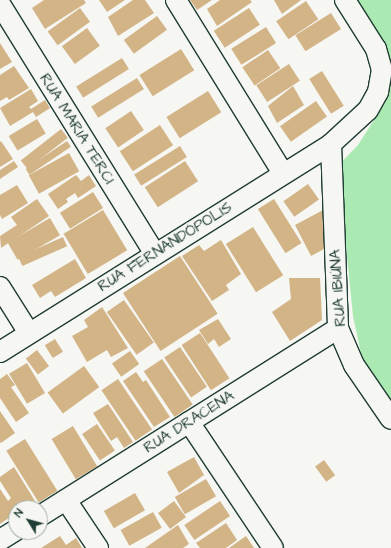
<!DOCTYPE html>
<meta charset="utf-8">
<style>
body{margin:0}
#map{position:relative;width:391px;height:548px;overflow:hidden;background:#f6f6f2;font-family:"Architects Daughter",sans-serif}
div>[style]{position:absolute}
.green>*{inset:0;background:#aae9b1}
.building>*{inset:0;background:#d3b487;transform-origin:0 0}
.roads{filter:drop-shadow(1px 0 #1f3d34) drop-shadow(-1px 0 #1f3d34) drop-shadow(0 1px #1f3d34) drop-shadow(0 -1px #1f3d34)}
.minor>*{height:20px;margin:-10px;padding:0 10px;transform-origin:10px;border-radius:10px;background:#f6f6f2}
span{translate:-50% -50%;white-space:nowrap;text-align:center;line-height:1.15;-webkit-text-stroke:3.5px #f6f6f2;paint-order:stroke}
.street-label{font-size:15px;color:#1f3d34}
.north{position:absolute;left:8px;top:500px;width:40px;height:40px;box-sizing:border-box;background:#f6f6f2;border:1px solid #a0aca6;border-radius:50%;rotate:307deg;font-size:11px;font-weight:700;line-height:16px;text-align:center;color:#1f3d34}
.north::after{content:'';display:block;margin:auto;width:14px;height:18px;background:#1f3d34;clip-path:polygon(50% 0,100% 100%,50% 72%,0 100%)}
</style>
<div id="map">
<div class="green">
<i style="clip-path:polygon(357px 0,391px 0,391px 403px,362px 358px,353px 316px,338px 166px,358px 145px,385px 103px,390px 69px)"></i>
</div>
<div class="building">
<i style="clip-path:polygon(44px 0,84px 0,86px 3px,45px 29px,32px 8px)"></i>
<i style="clip-path:polygon(99px 0,125px 0,107px 12px)"></i>
<i style="clip-path:polygon(133px 0,145px 0,154px 13px,118px 36px,108px 17px)"></i>
<i style="clip-path:polygon(190px 0,212px 0,197px 10px)"></i>
<i style="clip-path:polygon(220px 0,250px 0,252px 2px,217px 26px,207px 9px)"></i>
<i style="clip-path:polygon(274px 0,301px 0,282px 14px)"></i>
<i style="left:306px;top:1px;width:22px;height:36px;rotate:56deg"></i>
<i style="left:80px;top:8px;width:17px;height:40px;rotate:54deg"></i>
<i style="left:249px;top:8px;width:20px;height:42px;rotate:57deg"></i>
<i style="left:331px;top:13px;width:19px;height:42px;rotate:58deg"></i>
<i style="left:157px;top:16px;width:17px;height:41px;rotate:54deg"></i>
<i style="left:266px;top:27px;width:19px;height:41px;rotate:58deg"></i>
<i style="left:87px;top:28px;width:22px;height:31px;rotate:54deg"></i>
<i style="clip-path:polygon(0 43px,12px 62px,0 69px)"></i>
<i style="left:181px;top:49px;width:25px;height:49px;rotate:58deg"></i>
<i style="left:268px;top:50px;width:22px;height:31px;rotate:56deg"></i>
<i style="left:122px;top:58px;width:13px;height:54px;rotate:58deg"></i>
<i style="left:289px;top:64px;width:20px;height:39px;rotate:57deg"></i>
<i style="clip-path:polygon(14px 66px,29px 88px,9px 100px,7px 97px,0 101px,0 75px)"></i>
<i style="left:322px;top:71px;width:41px;height:15px;rotate:58deg"></i>
<i style="left:137px;top:78px;width:13px;height:54px;rotate:58deg"></i>
<i style="clip-path:polygon(293px 86px,304px 105px,277px 123px,268px 106px)"></i>
<i style="clip-path:polygon(31px 89px,38px 101px,29px 107px,31px 109px,45px 100px,50px 108px,36px 117px,33px 112px,10px 126px,0 108px)"></i>
<i style="left:208px;top:91px;width:25px;height:49px;rotate:58deg"></i>
<i style="left:316px;top:101px;width:19px;height:44px;rotate:55deg"></i>
<i style="left:131px;top:111px;width:23px;height:31px;rotate:56deg"></i>
<i style="left:37px;top:119px;width:17px;height:33px;rotate:59deg"></i>
<i style="left:160px;top:125px;width:24px;height:48px;rotate:57deg"></i>
<i style="left:61px;top:129px;width:11px;height:51px;rotate:52deg"></i>
<i style="clip-path:polygon(1px 141px,13px 159px,0 167px,0 142px)"></i>
<i style="left:67px;top:141px;width:7px;height:50px;rotate:56deg"></i>
<i style="left:180px;top:146px;width:13px;height:54px;rotate:58deg"></i>
<i style="left:69px;top:153px;width:21px;height:46px;rotate:61deg"></i>
<i style="clip-path:polygon(14px 161px,18px 167px,0 179px,0 170px)"></i>
<i style="left:185px;top:161px;width:24px;height:48px;rotate:57deg"></i>
<i style="clip-path:polygon(76px 175px,81px 181px,89px 175px,96px 186px,78px 198px,75px 193px,66px 199px,68px 202px,58px 209px,48px 194px)"></i>
<i style="left:308px;top:184px;width:19px;height:30px;rotate:55deg"></i>
<i style="clip-path:polygon(17px 185px,28px 203px,2px 219px,0 215px,0 195px)"></i>
<i style="left:93px;top:192px;width:19px;height:39px;rotate:58deg"></i>
<i style="clip-path:polygon(37px 199px,49px 216px,1px 248px,0 236px,17px 225px,11px 217px)"></i>
<i style="left:274px;top:199px;width:52px;height:19px;rotate:58deg"></i>
<i style="clip-path:polygon(325px 209px,326px 248px,311px 256px,295px 225px)"></i>
<i style="left:103px;top:210px;width:47px;height:46px;rotate:59deg"></i>
<i style="left:50px;top:218px;width:20px;height:49px;rotate:60deg"></i>
<i style="left:253px;top:227px;width:57px;height:32px;rotate:58deg"></i>
<i style="left:63px;top:237px;width:10px;height:49px;rotate:66deg"></i>
<i style="clip-path:polygon(221px 240px,241px 274px,226px 285px,229px 290px,212px 301px,182px 256px,199px 245px,204px 251px)"></i>
<i style="left:180px;top:256px;width:69px;height:68px;rotate:57deg"></i>
<i style="clip-path:polygon(75px 259px,86px 278px,55px 297px,51px 291px,40px 298px,32px 285px)"></i>
<i style="clip-path:polygon(289px 278px,320px 278px,322px 320px,290px 341px,272px 312px,291px 299px)"></i>
<i style="left:124px;top:300px;width:52px;height:21px;rotate:55deg"></i>
<i style="clip-path:polygon(102px 307px,128px 348px,111px 357px,107px 350px,87px 362px,72px 336px,88px 327px,84px 320px)"></i>
<i style="clip-path:polygon(218px 319px,231px 339px,219px 347px,214px 339px,208px 344px,199px 330px)"></i>
<i style="left:200px;top:333px;width:54px;height:22px;rotate:57deg"></i>
<i style="left:55px;top:339px;width:15px;height:12px;rotate:58deg"></i>
<i style="left:180px;top:347px;width:48px;height:19px;rotate:56deg"></i>
<i style="left:37px;top:350px;width:20px;height:14px;rotate:53deg"></i>
<i style="left:130px;top:351px;width:16px;height:22px;rotate:55deg"></i>
<i style="left:162px;top:359px;width:55px;height:22px;rotate:56deg"></i>
<i style="left:27px;top:363px;width:35px;height:21px;rotate:59deg"></i>
<i style="left:84px;top:366px;width:26px;height:45px;rotate:54deg"></i>
<i style="clip-path:polygon(136px 372px,143px 382px,146px 380px,170px 417px,154px 427px,123px 381px)"></i>
<i style="clip-path:polygon(7px 374px,15px 385px,11px 387px,29px 413px,16px 422px,0 398px,0 379px)"></i>
<i style="left:118px;top:379px;width:61px;height:20px;rotate:56deg"></i>
<i style="clip-path:polygon(108px 404px,133px 442px,124px 448px,117px 437px,111px 441px,93px 413px)"></i>
<i style="clip-path:polygon(0 411px,15px 433px,1px 443px,0 442px)"></i>
<i style="left:97px;top:424px;width:32px;height:18px;rotate:56deg"></i>
<i style="left:73px;top:426px;width:47px;height:25px;rotate:59deg"></i>
<i style="left:25px;top:439px;width:61px;height:22px;rotate:58deg"></i>
<i style="clip-path:polygon(194px 457px,204px 475px,179px 493px,167px 472px)"></i>
<i style="left:324px;top:460px;width:19px;height:11px;rotate:54deg"></i>
<i style="clip-path:polygon(14px 467px,35px 501px,24px 508px,16px 508px,16px 513px,0 524px,0 489px,8px 501px,11px 498px,0 481px,0 477px)"></i>
<i style="left:206px;top:479px;width:20px;height:36px;rotate:60deg"></i>
<i style="left:135px;top:493px;width:20px;height:36px;rotate:60deg"></i>
<i style="left:174px;top:501px;width:20px;height:20px;rotate:53deg"></i>
<i style="left:220px;top:501px;width:18px;height:43px;rotate:56deg"></i>
<i style="left:153px;top:512px;width:18px;height:37px;rotate:61deg"></i>
<i style="clip-path:polygon(226px 523px,237px 540px,226px 548px,200px 548px,196px 543px)"></i>
<i style="clip-path:polygon(178px 525px,189px 544px,183px 548px,145px 548px)"></i>
<i style="clip-path:polygon(60px 536px,66px 545px,76px 538px,82px 548px,41px 548px)"></i>
<i style="clip-path:polygon(246px 536px,254px 548px,229px 548px)"></i>
</div>
<div class="roads">
<div class="minor">
<i style="left:176px;top:0;width:203px;rotate:58.3deg"></i>
<i style="left:0;top:4px;width:294px;rotate:58.2deg"></i>
<i style="left:331px;top:144px;width:184px;rotate:87.8deg"></i>
<i style="left:338px;top:328px;width:40px;rotate:66.6deg"></i>
<i style="left:354px;top:365px;width:65px;rotate:55.6deg"></i>
<i style="left:0;top:287px;width:54px;rotate:57.8deg"></i>
<i style="left:0;top:352px;width:391px;rotate:-32.1deg"></i>
<i style="left:331px;top:144px;width:50px;rotate:-42.6deg"></i>
<i style="left:368px;top:110px;width:21px;rotate:-61deg"></i>
<i style="left:378px;top:92px;width:22px;rotate:-80deg"></i>
<i style="left:382px;top:70px;width:22px;rotate:-106deg"></i>
<i style="left:376px;top:49px;width:58px;rotate:-122.3deg"></i>
<i style="left:189px;top:422px;width:151px;rotate:56.3deg"></i>
<i style="left:66px;top:500px;width:58px;rotate:56.3deg"></i>
<i style="left:40px;top:516px;width:352px;rotate:-32.2deg"></i>
<i style="left:0;top:540px;width:19px;rotate:-32deg"></i>
</div>
</div>
<div class="street-label">
<span style="left:77px;top:129px;rotate:58deg">RUA MARIA TERCI</span>
<span style="left:165px;top:247px;rotate:-32deg">RUA FERNANDÓPOLIS</span>
<span style="left:338px;top:288px;rotate:-94deg">RUA IBIÚNA</span>
<span style="left:189px;top:422px;rotate:-32deg">RUA DRACENA</span>
</div>
<div class="north">N</div>
</div>
